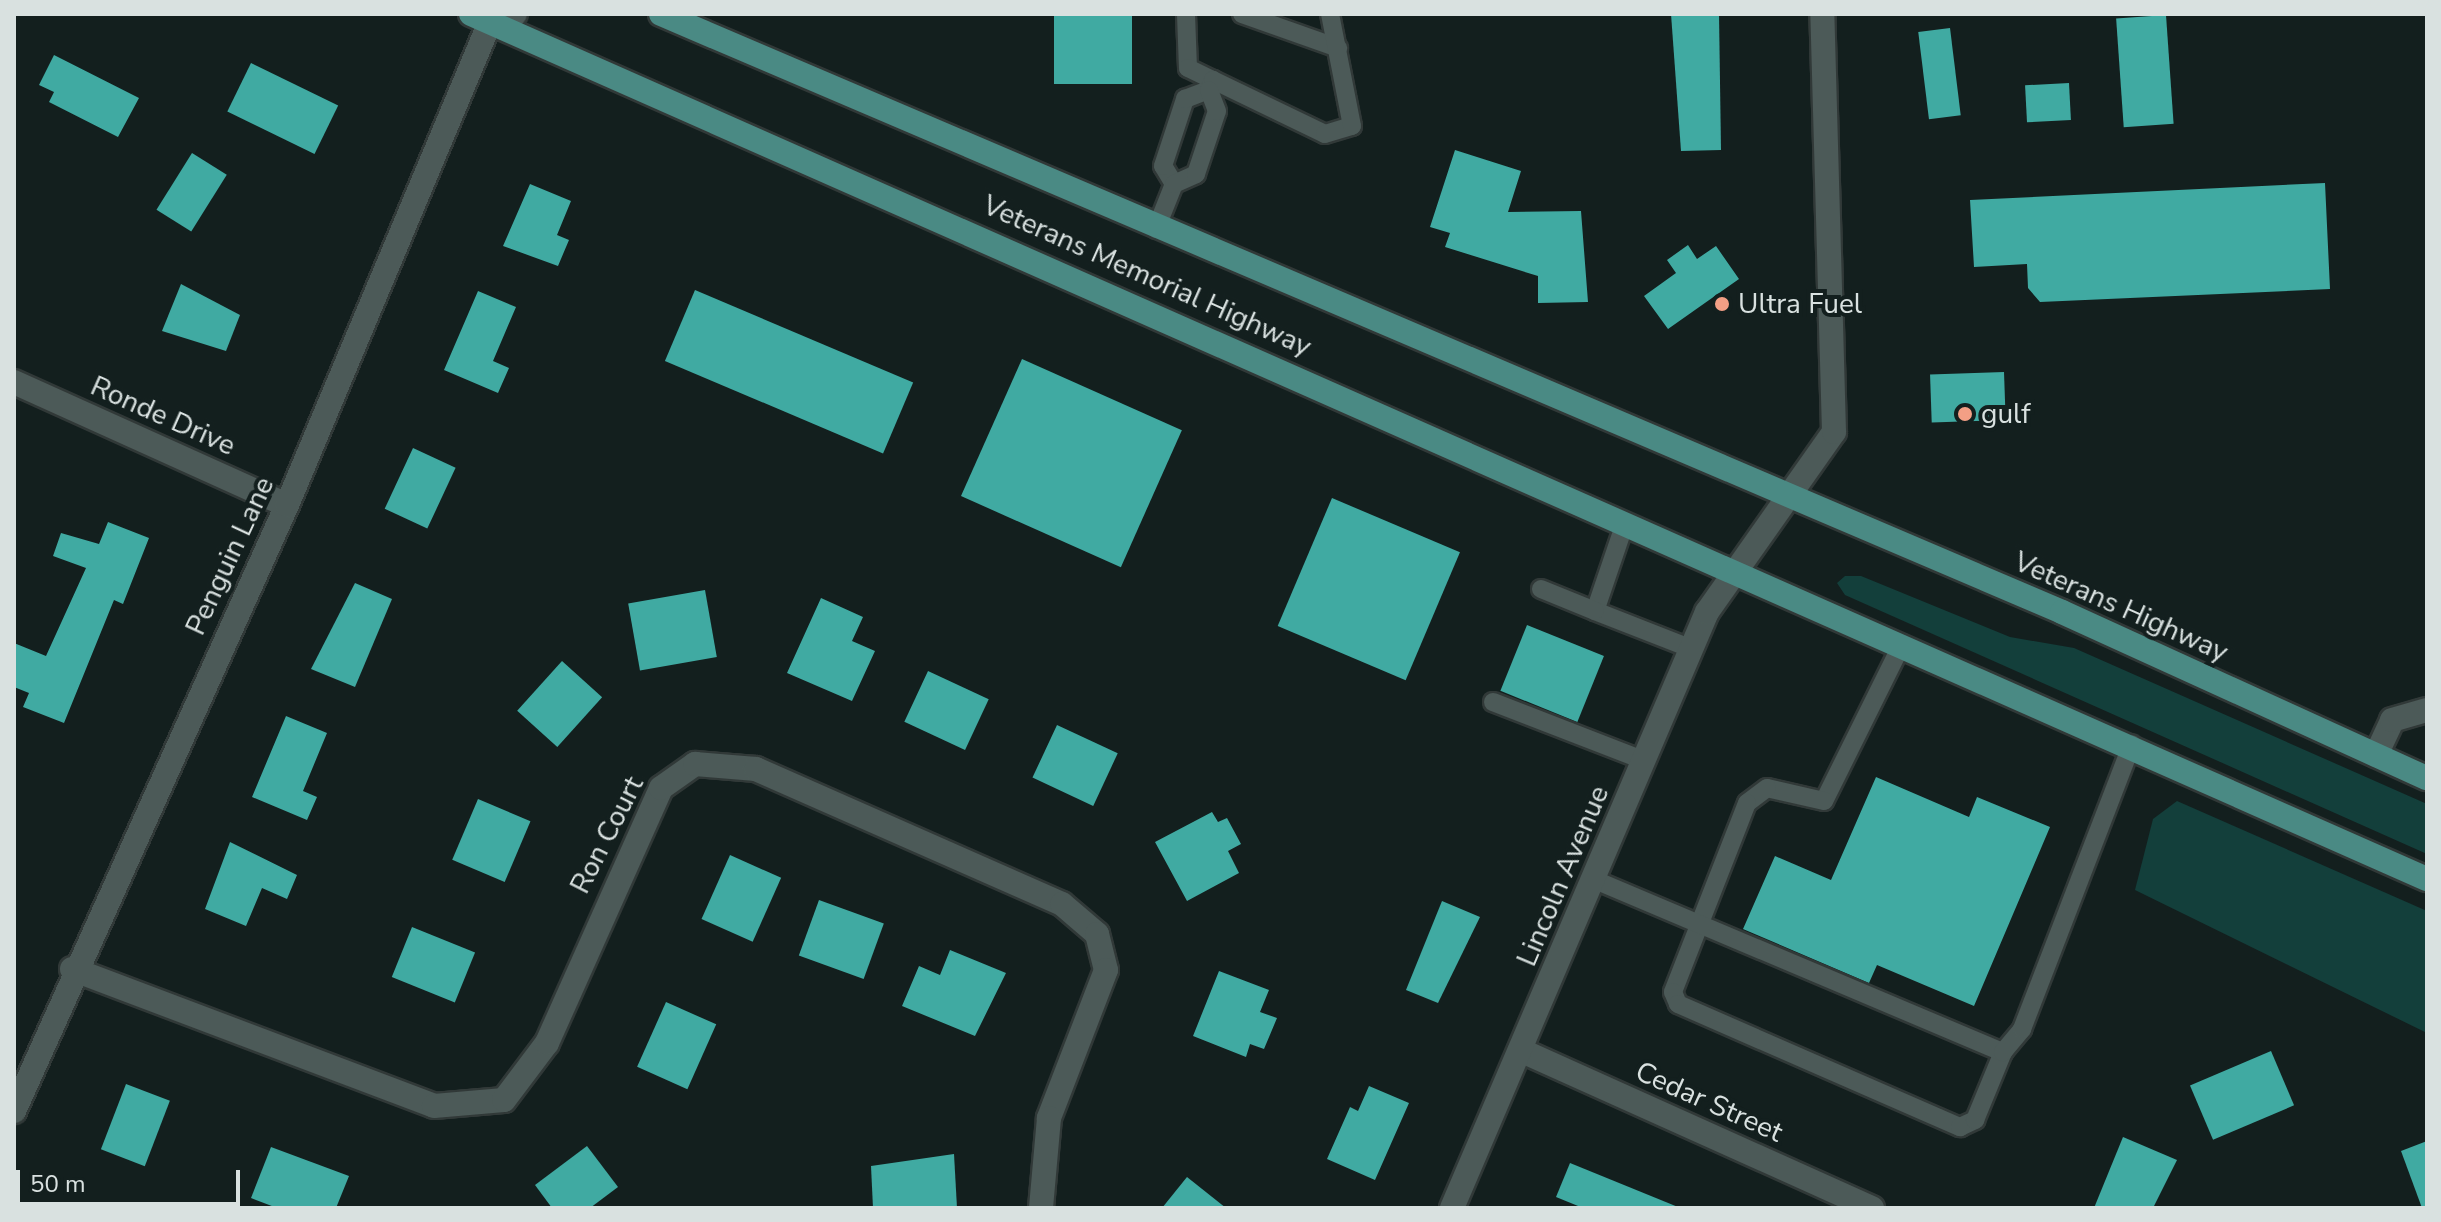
<!DOCTYPE html>
<style>
body{margin:0}
#map{position:relative;width:2441px;height:1222px;overflow:hidden;background:#131f1e;font-family:"Nunito Sans",sans-serif}
div>[style]{position:absolute}
.green>*{inset:0;background:#133f3b}
.building>*{inset:0;background:#40aaa2;transform-origin:0 0}
.roads{filter:drop-shadow(2px 0 #313938) drop-shadow(-2px 0 #313938) drop-shadow(0 2px #313938) drop-shadow(0 -2px #313938)}
.lane>*{height:18px;margin:-9px;padding:0 9px;transform-origin:9px;border-radius:9px;background:#4c5a58}
.street>*{height:24px;margin:-12px;padding:0 12px;transform-origin:12px;border-radius:12px;background:#4c5a58}
.primary>*{height:24px;margin:-12px;padding:0 12px;transform-origin:12px;border-radius:12px;background:#4a8a84}
.dots>*{width:22px;height:22px;translate:-50% -50%;box-sizing:border-box;border:4px solid #131f1e;border-radius:50%}
span{translate:-50% -50%;white-space:nowrap;text-align:center;line-height:1.15;-webkit-text-stroke:8px #131f1e;paint-order:stroke}
.street-label{font-size:28px;color:#d9e1e0}
.poi-label{font-size:28px;color:#d9e1e0}
.left{translate:0 -50%;text-align:left}
.frame{position:absolute;inset:0;border:16px solid #d9e1e0;pointer-events:none}
.scale{position:absolute;left:16px;top:1170px;width:224px;height:36px;box-sizing:border-box;border:4px solid #d9e1e0;border-top:0;padding-left:10px;font-size:24px;line-height:28px;white-space:nowrap;color:#d9e1e0;-webkit-text-stroke:6px #131f1e;paint-order:stroke}
</style>
<div id="map">
<div class="green">
<i style="clip-path:polygon(1845px 576px,1861px 576px,2010px 637px,2074px 648px,2427px 804px,2427px 854px,1845px 595px,1837px 583px)"></i>
<i style="clip-path:polygon(2177px 801px,2427px 911px,2427px 1033px,2135px 890px,2153px 819px)"></i>
</div>
<div class="building">
<i style="left:1054px;top:14px;width:78px;height:70px"></i>
<i style="clip-path:polygon(1671px 14px,1719px 14px,1721px 150px,1681px 151px)"></i>
<i style="left:2166px;top:15px;width:109px;height:50px;rotate:86deg"></i>
<i style="left:1950px;top:28px;width:88px;height:32px;rotate:83deg"></i>
<i style="clip-path:polygon(54px 55px,139px 98px,118px 137px,49px 102px,54px 92px,39px 85px)"></i>
<i style="left:251px;top:63px;width:97px;height:54px;rotate:26deg"></i>
<i style="left:2069px;top:83px;width:37px;height:44px;rotate:87deg"></i>
<i style="clip-path:polygon(1455px 150px,1521px 171px,1508px 212px,1581px 211px,1588px 302px,1538px 303px,1538px 276px,1445px 247px,1450px 233px,1430px 227px)"></i>
<i style="left:192px;top:153px;width:41px;height:67px;rotate:32deg"></i>
<i style="clip-path:polygon(2325px 183px,2330px 289px,2040px 302px,2028px 288px,2027px 264px,1974px 267px,1970px 200px)"></i>
<i style="clip-path:polygon(530px 184px,571px 201px,557px 235px,569px 240px,558px 266px,503px 246px)"></i>
<i style="clip-path:polygon(1688px 245px,1697px 259px,1716px 246px,1739px 279px,1668px 329px,1644px 296px,1676px 273px,1667px 260px)"></i>
<i style="clip-path:polygon(181px 284px,240px 315px,226px 351px,162px 331px)"></i>
<i style="left:695px;top:290px;width:237px;height:77px;rotate:23deg"></i>
<i style="clip-path:polygon(478px 291px,516px 307px,493px 361px,509px 368px,498px 393px,444px 370px)"></i>
<i style="left:1022px;top:359px;width:175px;height:150px;rotate:24deg"></i>
<i style="left:2004px;top:372px;width:48px;height:74px;rotate:88deg"></i>
<i style="left:413px;top:448px;width:47px;height:67px;rotate:25deg"></i>
<i style="left:1332px;top:498px;width:139px;height:139px;rotate:23deg"></i>
<i style="clip-path:polygon(108px 522px,149px 538px,123px 604px,114px 600px,64px 723px,23px 707px,29px 693px,14px 687px,14px 643px,46px 656px,86px 568px,53px 556px,61px 533px,99px 544px)"></i>
<i style="clip-path:polygon(355px 583px,392px 599px,355px 687px,311px 669px)"></i>
<i style="left:705px;top:590px;width:68px;height:78px;rotate:80deg"></i>
<i style="clip-path:polygon(821px 598px,863px 617px,852px 641px,875px 651px,852px 701px,787px 673px)"></i>
<i style="left:1527px;top:625px;width:83px;height:71px;rotate:22deg"></i>
<i style="left:562px;top:661px;width:54px;height:67px;rotate:42deg"></i>
<i style="left:928px;top:671px;width:67px;height:56px;rotate:25deg"></i>
<i style="clip-path:polygon(286px 716px,327px 733px,303px 791px,317px 797px,307px 820px,252px 797px)"></i>
<i style="left:1057px;top:725px;width:67px;height:58px;rotate:25deg"></i>
<i style="clip-path:polygon(1876px 777px,1969px 817px,1977px 797px,2050px 827px,1974px 1006px,1877px 965px,1869px 983px,1743px 929px,1775px 856px,1831px 880px)"></i>
<i style="left:478px;top:799px;width:57px;height:66px;rotate:23deg"></i>
<i style="clip-path:polygon(1212px 812px,1218px 822px,1227px 818px,1241px 844px,1228px 851px,1239px 873px,1187px 901px,1155px 842px)"></i>
<i style="clip-path:polygon(230px 842px,297px 875px,287px 899px,262px 888px,246px 926px,205px 909px)"></i>
<i style="left:730px;top:855px;width:56px;height:70px;rotate:24deg"></i>
<i style="left:819px;top:900px;width:69px;height:59px;rotate:20deg"></i>
<i style="clip-path:polygon(1442px 901px,1480px 917px,1438px 1003px,1406px 990px)"></i>
<i style="left:412px;top:927px;width:68px;height:54px;rotate:22deg"></i>
<i style="clip-path:polygon(950px 950px,1006px 973px,975px 1036px,902px 1006px,919px 966px,940px 975px)"></i>
<i style="clip-path:polygon(1219px 971px,1269px 990px,1260px 1012px,1277px 1018px,1264px 1049px,1250px 1044px,1246px 1057px,1193px 1036px)"></i>
<i style="left:666px;top:1002px;width:55px;height:71px;rotate:24deg"></i>
<i style="left:2271px;top:1051px;width:59px;height:88px;rotate:67deg"></i>
<i style="left:126px;top:1084px;width:47px;height:70px;rotate:21deg"></i>
<i style="clip-path:polygon(1369px 1086px,1409px 1103px,1375px 1180px,1327px 1159px,1350px 1107px,1358px 1111px)"></i>
<i style="clip-path:polygon(2123px 1137px,2177px 1160px,2153px 1208px,2094px 1208px)"></i>
<i style="clip-path:polygon(2427px 1141px,2427px 1208px,2422px 1208px,2401px 1151px)"></i>
<i style="clip-path:polygon(587px 1146px,618px 1187px,590px 1208px,552px 1208px,535px 1185px)"></i>
<i style="clip-path:polygon(271px 1147px,349px 1176px,336px 1208px,277px 1208px,251px 1198px)"></i>
<i style="clip-path:polygon(954px 1154px,957px 1208px,873px 1208px,871px 1166px)"></i>
<i style="clip-path:polygon(1570px 1163px,1678px 1207px,1678px 1208px,1583px 1208px,1556px 1197px)"></i>
<i style="clip-path:polygon(1187px 1177px,1226px 1208px,1162px 1208px)"></i>
</div>
<div class="roads">
<div class="lane">
<i style="left:1186px;top:14px;width:54px;rotate:87.9deg"></i>
<i style="left:1188px;top:68px;width:28px;rotate:26deg"></i>
<i style="left:1242px;top:14px;width:102px;rotate:19.5deg"></i>
<i style="left:1174px;top:184px;width:21px;rotate:-121deg"></i>
<i style="left:1163px;top:166px;width:71px;rotate:-71.8deg"></i>
<i style="left:1185px;top:99px;width:26px;rotate:-21deg"></i>
<i style="left:1209px;top:90px;width:11px;rotate:-68deg"></i>
<i style="left:1213px;top:80px;width:124px;rotate:25.7deg"></i>
<i style="left:1325px;top:134px;width:28px;rotate:-17deg"></i>
<i style="left:1352px;top:126px;width:114px;rotate:-101.1deg"></i>
<i style="left:1156px;top:229px;width:48px;rotate:-68.2deg"></i>
<i style="left:1174px;top:184px;width:24px;rotate:-24deg"></i>
<i style="left:1196px;top:174px;width:66px;rotate:-71.6deg"></i>
<i style="left:1217px;top:111px;width:22px;rotate:-111deg"></i>
<i style="left:1625px;top:523px;width:93px;rotate:108.8deg"></i>
<i style="left:1595px;top:611px;width:104px;rotate:21.4deg"></i>
<i style="left:1541px;top:589px;width:58px;rotate:22.2deg"></i>
<i style="left:1902px;top:644px;width:175px;rotate:116.4deg"></i>
<i style="left:1824px;top:801px;width:58px;rotate:-167.2deg"></i>
<i style="left:1767px;top:788px;width:25px;rotate:143deg"></i>
<i style="left:1747px;top:803px;width:203px;rotate:111.4deg"></i>
<i style="left:1673px;top:992px;width:13px;rotate:67deg"></i>
<i style="left:1678px;top:1004px;width:308px;rotate:23.6deg"></i>
<i style="left:1960px;top:1127px;width:17px;rotate:-25deg"></i>
<i style="left:1975px;top:1120px;width:74px;rotate:-67.6deg"></i>
<i style="left:1493px;top:702px;width:163px;rotate:21.2deg"></i>
<i style="left:1595px;top:880px;width:443px;rotate:22.9deg"></i>
<i style="left:2003px;top:1052px;width:30px;rotate:-50deg"></i>
<i style="left:2022px;top:1029px;width:305px;rotate:-68.9deg"></i>
</div>
<div class="street">
<i style="left:14px;top:382px;width:299px;rotate:24.3deg"></i>
<i style="left:2376px;top:755px;width:38px;rotate:-65deg"></i>
<i style="left:2392px;top:720px;width:36px;rotate:-16deg"></i>
<i style="left:72px;top:969px;width:387px;rotate:20.7deg"></i>
<i style="left:434px;top:1106px;width:70px;rotate:-4.9deg"></i>
<i style="left:504px;top:1100px;width:71px;rotate:-53deg"></i>
<i style="left:547px;top:1043px;width:279px;rotate:-65.9deg"></i>
<i style="left:661px;top:788px;width:42px;rotate:-35.2deg"></i>
<i style="left:695px;top:764px;width:61px;rotate:4.7deg"></i>
<i style="left:756px;top:769px;width:334px;rotate:23.8deg"></i>
<i style="left:1062px;top:904px;width:46px;rotate:40.6deg"></i>
<i style="left:1097px;top:934px;width:37px;rotate:76deg"></i>
<i style="left:1106px;top:970px;width:159px;rotate:111.1deg"></i>
<i style="left:1049px;top:1118px;width:90px;rotate:95.1deg"></i>
<i style="left:1520px;top:1050px;width:386px;rotate:24.2deg"></i>
<i style="left:14px;top:1111px;width:665px;rotate:-65.75deg"></i>
<i style="left:287px;top:505px;width:524px;rotate:-67.2deg"></i>
<i style="left:490px;top:22px;width:26px;rotate:-18deg"></i>
<i style="left:1452px;top:1208px;width:648px;rotate:-66.84deg"></i>
<i style="left:1707px;top:612px;width:220px;rotate:-54.8deg"></i>
<i style="left:1834px;top:432px;width:418px;rotate:-91.6deg"></i>
</div>
<div class="primary">
<i style="left:471px;top:14px;width:2139px;rotate:23.86deg"></i>
<i style="left:661px;top:14px;width:1523px;rotate:23.11deg"></i>
<i style="left:2062px;top:612px;width:401px;rotate:24.5deg"></i>
</div>
</div>
<div class="dots">
<i style="left:1722px;top:304px;background:#f39f85"></i>
<i style="left:1965px;top:414px;background:#f39f85"></i>
</div>
<div class="street-label">
<span style="left:1147px;top:276px;rotate:24deg">Veterans Memorial Highway</span>
<span style="left:163px;top:416px;rotate:24deg">Ronde Drive</span>
<span style="left:230px;top:556px;rotate:-65deg">Penguin Lane</span>
<span style="left:2121px;top:607px;rotate:24deg">Veterans Highway</span>
<span style="left:607px;top:835px;rotate:-63deg">Ron Court</span>
<span style="left:1563px;top:876px;rotate:-67deg">Lincoln Avenue</span>
<span style="left:1709px;top:1102px;rotate:24deg">Cedar Street</span>
</div>
<div class="poi-label">
<span class="left" style="left:1738px;top:304px">Ultra Fuel</span>
<span class="left" style="left:1981px;top:414px">gulf</span>
</div>
<div class="frame"></div>
<div class="scale">50 m</div>
</div>
